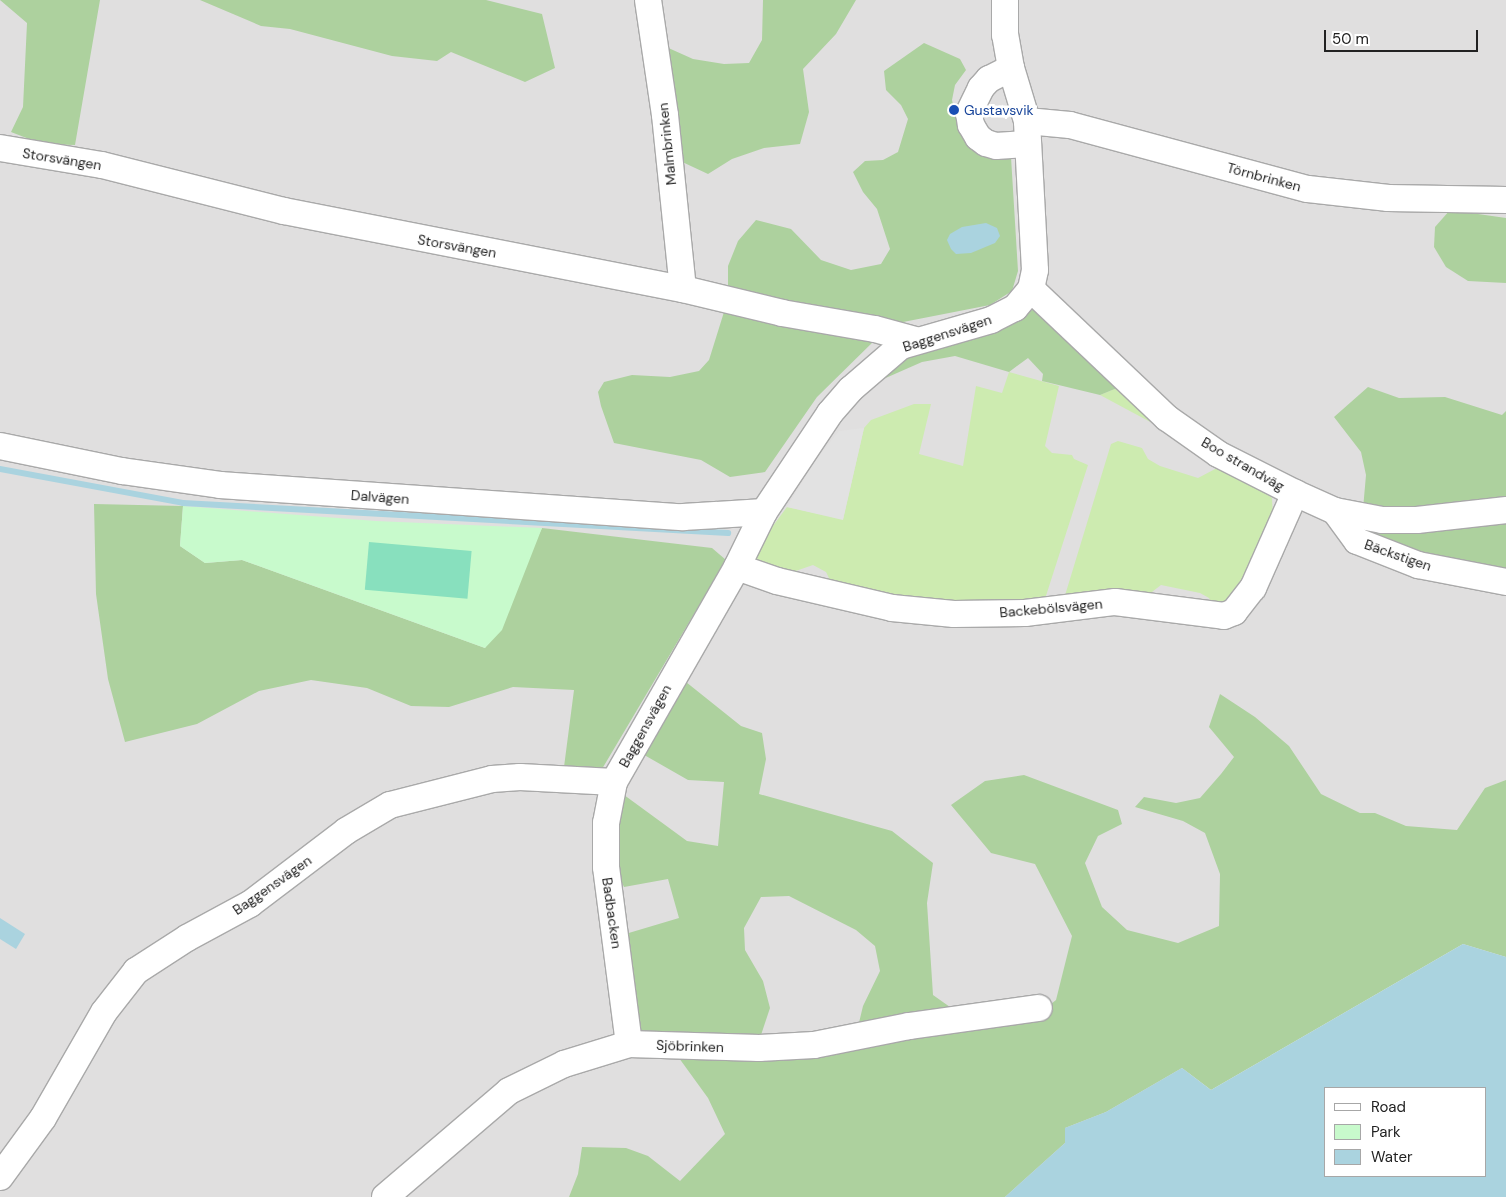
<!DOCTYPE html>
<meta charset="utf-8">
<style>
body{margin:0}
#map{position:relative;width:1506px;height:1197px;overflow:hidden;background:#f2efe9;font-family:"DM Sans",sans-serif}
div>[style]{position:absolute}
.residential>*{inset:0;background:#e0dfdf}
.grass>*{inset:0;background:#cdebb0}
.forest>*{inset:0;background:#add19e}
.park>*{inset:0;background:#c8facc}
.pitch>*{inset:0;background:#88e0be;transform-origin:0 0}
.parking>*{inset:0;background:#e2e2e2}
.water>*{inset:0;background:#aad3df}
.stream>*{height:6px;margin:-3px;padding:0 3px;transform-origin:3px;border-radius:3px;background:#aad3df}
.roads{filter:drop-shadow(1px 0 #a9a9a9) drop-shadow(-1px 0 #a9a9a9) drop-shadow(0 1px #a9a9a9) drop-shadow(0 -1px #a9a9a9)}
.minor>*{height:26px;margin:-13px;padding:0 13px;transform-origin:13px;border-radius:13px;background:#fff}
.dots>*{width:14px;height:14px;translate:-50% -50%;box-sizing:border-box;border:2px solid #fff;border-radius:50%}
span{translate:-50% -50%;white-space:nowrap;text-align:center;line-height:1.15;-webkit-text-stroke:5px #fff;paint-order:stroke}
.transit-label{font-size:14px;color:#164399}
.left{translate:0 -50%;text-align:left}
.street-label{font-size:14px;color:#222}
.legend{position:absolute;left:1324px;top:1087px;width:162px;height:90px;box-sizing:border-box;background:#fff;border:1px solid #a7a7a7;margin:0;padding:6px 9px;list-style:none;font-size:15px;color:#222}
.legend li{display:flex;align-items:center;gap:10px;height:25px}
.legend b{width:25px;border:1px solid #a7a7a7}
.scale{position:absolute;left:1324px;top:30px;width:154px;height:22px;box-sizing:border-box;border:2px solid #222;border-top:0;padding-left:6px;font-size:15px;line-height:18px;white-space:nowrap;color:#222;-webkit-text-stroke:4px #fff;paint-order:stroke}
</style>
<div id="map">
<div class="residential">
<i style="clip-path:polygon(0 0,1506px 0,1506px 957px,1463px 944px,1106px 1112px,1005px 1197px,0 1197px)"></i>
</div>
<div class="grass">
<i style="clip-path:polygon(1009px 372px,1059px 386px,1045px 446px,1052px 453px,1072px 455px,1074px 459px,1088px 465px,1044px 602px,1025px 605px,917px 600px,831px 582px,826px 572px,813px 565px,787px 574px,759px 563px,756px 556px,758px 546px,787px 507px,843px 519px,864px 428px,871px 420px,914px 404px,931px 404px,919px 454px,963px 466px,976px 386px,1002px 393px)"></i>
<i style="clip-path:polygon(1122px 386px,1169px 432px,1100px 395px)"></i>
<i style="clip-path:polygon(1118px 441px,1142px 448px,1148px 459px,1160px 466px,1198px 478px,1217px 468px,1244px 477px,1272px 498px,1273px 519px,1237px 600px,1214px 608px,1209px 598px,1200px 593px,1161px 585px,1148px 595px,1063px 602px,1111px 444px)"></i>
</div>
<div class="forest">
<i style="clip-path:polygon(0 0,100px 0,75px 145px,42px 144px,11px 132px,23px 107px,27px 23px)"></i>
<i style="clip-path:polygon(200px 0,486px 0,542px 14px,555px 68px,525px 82px,451px 52px,437px 61px,392px 56px,290px 29px,261px 26px)"></i>
<i style="clip-path:polygon(763px 0,856px 0,836px 34px,803px 69px,809px 112px,800px 144px,764px 148px,732px 159px,708px 174px,678px 160px,664px 46px,693px 59px,724px 64px,749px 63px,762px 40px)"></i>
<i style="clip-path:polygon(924px 43px,960px 59px,966px 70px,955px 85px,952px 100px,957px 123px,970px 138px,1011px 157px,1018px 271px,1012px 291px,990px 305px,898px 323px,728px 288px,728px 266px,738px 241px,756px 220px,791px 229px,821px 260px,851px 270px,881px 264px,890px 249px,877px 209px,863px 192px,853px 172px,865px 161px,883px 160px,898px 152px,908px 119px,901px 105px,886px 90px,884px 71px)"></i>
<i style="clip-path:polygon(1450px 210px,1506px 218px,1506px 283px,1468px 281px,1446px 267px,1434px 247px,1435px 227px)"></i>
<i style="clip-path:polygon(1038px 308px,1122px 386px,1100px 395px,1042px 381px,1043px 374px,1028px 358px,1009px 372px,955px 356px,922px 362px,872px 384px,903px 357px)"></i>
<i style="clip-path:polygon(724px 312px,876px 339px,817px 397px,765px 472px,730px 477px,701px 460px,614px 443px,601px 406px,598px 392px,604px 382px,632px 375px,670px 377px,699px 371px,709px 360px)"></i>
<i style="clip-path:polygon(1368px 387px,1399px 398px,1445px 397px,1502px 415px,1506px 411px,1506px 573px,1399px 552px,1374px 539px,1363px 509px,1366px 475px,1361px 452px,1334px 417px)"></i>
<i style="clip-path:polygon(94px 504px,183px 506px,180px 546px,205px 563px,242px 560px,485px 648px,542px 528px,712px 548px,726px 560px,602px 769px,564px 767px,574px 690px,513px 687px,449px 707px,411px 706px,367px 688px,311px 680px,259px 691px,197px 724px,125px 742px,108px 679px,96px 594px)"></i>
<i style="clip-path:polygon(681px 678px,741px 726px,762px 733px,766px 759px,759px 794px,892px 831px,933px 863px,927px 903px,933px 995px,974px 1024px,1035px 1017px,1056px 1000px,1072px 936px,1035px 864px,991px 853px,951px 805px,985px 781px,1024px 775px,1118px 810px,1122px 824px,1098px 836px,1085px 863px,1102px 907px,1127px 930px,1178px 943px,1219px 926px,1220px 874px,1205px 833px,1183px 821px,1135px 807px,1144px 797px,1176px 803px,1200px 798px,1221px 774px,1234px 757px,1209px 727px,1220px 694px,1255px 717px,1289px 746px,1321px 794px,1360px 813px,1375px 813px,1406px 826px,1457px 830px,1485px 788px,1506px 780px,1506px 957px,1463px 944px,1211px 1090px,1182px 1068px,1106px 1112px,1065px 1128px,1065px 1143px,1005px 1197px,569px 1197px,578px 1174px,582px 1147px,626px 1148px,648px 1156px,680px 1181px,725px 1134px,708px 1098px,679px 1058px,857px 1031px,863px 1006px,880px 971px,875px 946px,856px 930px,789px 896px,761px 897px,744px 928px,745px 950px,763px 981px,770px 1008px,759px 1041px,643px 1040px,622px 935px,679px 918px,668px 879px,624px 887px,617px 872px,620px 792px,687px 841px,718px 846px,724px 782px,688px 780px,639px 752px)"></i>
</div>
<div class="park">
<i style="clip-path:polygon(183px 506px,376px 521px,542px 528px,502px 630px,485px 648px,242px 560px,205px 563px,180px 546px)"></i>
</div>
<div class="pitch">
<i style="left:369px;top:542px;width:103px;height:48px;rotate:5deg"></i>
</div>
<div class="parking">
<i style="clip-path:polygon(864px 428px,843px 520px,787px 507px,815px 461px,839px 431px)"></i>
</div>
<div class="water">
<i style="clip-path:polygon(986px 223px,997px 228px,1000px 236px,995px 243px,971px 253px,956px 254px,951px 249px,947px 240px,950px 234px,962px 227px)"></i>
<i style="clip-path:polygon(0 918px,25px 934px,16px 949px,0 939px)"></i>
<i style="clip-path:polygon(evenodd,1463px 944px,1506px 957px,1506px 1197px,1005px 1197px,1065px 1143px,1065px 1128px,1106px 1112px,1182px 1068px,1211px 1090px,1463px 944px,1325px 1088px,1485px 1088px,1485px 1176px,1325px 1176px,1325px 1088px)"></i>
</div>
<div class="stream">
<i style="left:0;top:469px;width:186px;rotate:10.5deg"></i>
<i style="left:183px;top:503px;width:546px;rotate:3.15deg"></i>
</div>
<div class="roads">
<div class="minor">
<i style="left:648px;top:0;width:116px;rotate:81.6deg"></i>
<i style="left:665px;top:115px;width:175px;rotate:84.1deg"></i>
<i style="left:1011px;top:68px;width:25px;rotate:153deg"></i>
<i style="left:989px;top:79px;width:12px;rotate:132deg"></i>
<i style="left:981px;top:88px;width:28px;rotate:116deg"></i>
<i style="left:969px;top:113px;width:12px;rotate:81deg"></i>
<i style="left:971px;top:125px;width:14px;rotate:60deg"></i>
<i style="left:978px;top:137px;width:10px;rotate:37deg"></i>
<i style="left:986px;top:143px;width:10px;rotate:17deg"></i>
<i style="left:996px;top:146px;width:30px;rotate:-4deg"></i>
<i style="left:1027px;top:121px;width:43px;rotate:5.3deg"></i>
<i style="left:1070px;top:125px;width:246px;rotate:15.1deg"></i>
<i style="left:1308px;top:189px;width:81px;rotate:6.4deg"></i>
<i style="left:1388px;top:198px;width:118px;rotate:1deg"></i>
<i style="left:0;top:148px;width:103px;rotate:9.5deg"></i>
<i style="left:102px;top:165px;width:188px;rotate:14.2deg"></i>
<i style="left:284px;top:211px;width:407px;rotate:11.1deg"></i>
<i style="left:683px;top:289px;width:102px;rotate:13.6deg"></i>
<i style="left:782px;top:313px;width:94px;rotate:9.8deg"></i>
<i style="left:875px;top:329px;width:41px;rotate:15.4deg"></i>
<i style="left:1031px;top:289px;width:187px;rotate:43.5deg"></i>
<i style="left:1167px;top:418px;width:62px;rotate:35.2deg"></i>
<i style="left:1218px;top:454px;width:86px;rotate:26.9deg"></i>
<i style="left:1295px;top:493px;width:44px;rotate:24.2deg"></i>
<i style="left:1335px;top:511px;width:48px;rotate:10.8deg"></i>
<i style="left:1382px;top:520px;width:35px"></i>
<i style="left:1417px;top:520px;width:90px;rotate:-6.4deg"></i>
<i style="left:0;top:446px;width:125px;rotate:11.6deg"></i>
<i style="left:122px;top:471px;width:99px;rotate:8.1deg"></i>
<i style="left:220px;top:485px;width:464px;rotate:4deg"></i>
<i style="left:683px;top:517px;width:81px;rotate:-3.5deg"></i>
<i style="left:1335px;top:511px;width:37px;rotate:54deg"></i>
<i style="left:1357px;top:541px;width:66px;rotate:21.5deg"></i>
<i style="left:1418px;top:565px;width:90px;rotate:10.9deg"></i>
<i style="left:737px;top:567px;width:42px;rotate:19.3deg"></i>
<i style="left:777px;top:581px;width:118px;rotate:13.2deg"></i>
<i style="left:892px;top:608px;width:62px;rotate:5.5deg"></i>
<i style="left:954px;top:614px;width:71px;rotate:-0.8deg"></i>
<i style="left:1025px;top:613px;width:91px;rotate:-7deg"></i>
<i style="left:1115px;top:602px;width:110px;rotate:7.3deg"></i>
<i style="left:1224px;top:616px;width:11px;rotate:-22deg"></i>
<i style="left:1234px;top:612px;width:31px;rotate:-52deg"></i>
<i style="left:1253px;top:588px;width:104px;rotate:-66.1deg"></i>
<i style="left:614px;top:782px;width:42px;rotate:101deg"></i>
<i style="left:606px;top:823px;width:44px;rotate:90deg"></i>
<i style="left:606px;top:867px;width:178px;rotate:82.6deg"></i>
<i style="left:0;top:1177px;width:73px;rotate:-53.9deg"></i>
<i style="left:43px;top:1118px;width:122px;rotate:-60.1deg"></i>
<i style="left:104px;top:1012px;width:52px;rotate:-52deg"></i>
<i style="left:136px;top:971px;width:61px;rotate:-32.9deg"></i>
<i style="left:187px;top:938px;width:72px;rotate:-28.4deg"></i>
<i style="left:250px;top:904px;width:121px;rotate:-37.2deg"></i>
<i style="left:346px;top:831px;width:51px;rotate:-30.6deg"></i>
<i style="left:390px;top:805px;width:105px;rotate:-14.3deg"></i>
<i style="left:492px;top:779px;width:28px;rotate:-4deg"></i>
<i style="left:520px;top:777px;width:94px;rotate:3deg"></i>
<i style="left:614px;top:782px;width:248px;rotate:-60.2deg"></i>
<i style="left:737px;top:567px;width:61px;rotate:-63.9deg"></i>
<i style="left:764px;top:512px;width:119px;rotate:-56.3deg"></i>
<i style="left:830px;top:413px;width:32px;rotate:-49deg"></i>
<i style="left:851px;top:389px;width:66px;rotate:-40.7deg"></i>
<i style="left:901px;top:346px;width:94px;rotate:-16.1deg"></i>
<i style="left:991px;top:320px;width:27px;rotate:-27deg"></i>
<i style="left:1015px;top:308px;width:25px;rotate:-50deg"></i>
<i style="left:1031px;top:289px;width:19px;rotate:-78deg"></i>
<i style="left:1035px;top:270px;width:149px;rotate:-93.1deg"></i>
<i style="left:1027px;top:121px;width:55px;rotate:-106.8deg"></i>
<i style="left:1011px;top:68px;width:34px;rotate:-100deg"></i>
<i style="left:1005px;top:35px;width:35px;rotate:-90deg"></i>
<i style="left:385px;top:1197px;width:163px;rotate:-40.5deg"></i>
<i style="left:509px;top:1091px;width:61px;rotate:-26.1deg"></i>
<i style="left:564px;top:1064px;width:68px;rotate:-17.1deg"></i>
<i style="left:629px;top:1044px;width:130px;rotate:1.8deg"></i>
<i style="left:759px;top:1048px;width:55px;rotate:-3.1deg"></i>
<i style="left:814px;top:1045px;width:97px;rotate:-11.3deg"></i>
<i style="left:909px;top:1026px;width:131px;rotate:-7.9deg"></i>
</div>
</div>
<div class="dots">
<i style="left:954px;top:110px;background:#1a4fb4"></i>
</div>
<div class="transit-label">
<span class="left" style="left:964px;top:110px">Gustavsvik</span>
</div>
<div class="street-label">
<span style="left:667px;top:144px;rotate:-96deg">Malmbrinken</span>
<span style="left:62px;top:159px;rotate:9deg">Storsvängen</span>
<span style="left:1264px;top:177px;rotate:15deg">Törnbrinken</span>
<span style="left:457px;top:246px;rotate:10deg">Storsvängen</span>
<span style="left:947px;top:333px;rotate:-18deg">Baggensvägen</span>
<span style="left:1243px;top:464px;rotate:30deg">Boo strandväg</span>
<span style="left:380px;top:497px;rotate:4deg">Dalvägen</span>
<span style="left:1398px;top:555px;rotate:19deg">Bäckstigen</span>
<span style="left:1051px;top:608px;rotate:-5deg">Backebölsvägen</span>
<span style="left:645px;top:726px;rotate:-61deg">Baggensvägen</span>
<span style="left:272px;top:885px;rotate:-35deg">Baggensvägen</span>
<span style="left:612px;top:913px;rotate:82deg">Badbacken</span>
<span style="left:690px;top:1046px;rotate:2deg">Sjöbrinken</span>
</div>
<ul class="legend">
<li><b style="height:6px;background:#fff"></b>Road</li>
<li><b style="height:14px;background:#c8facc"></b>Park</li>
<li><b style="height:14px;background:#aad3df"></b>Water</li>
</ul>
<div class="scale">50 m</div>
</div>
